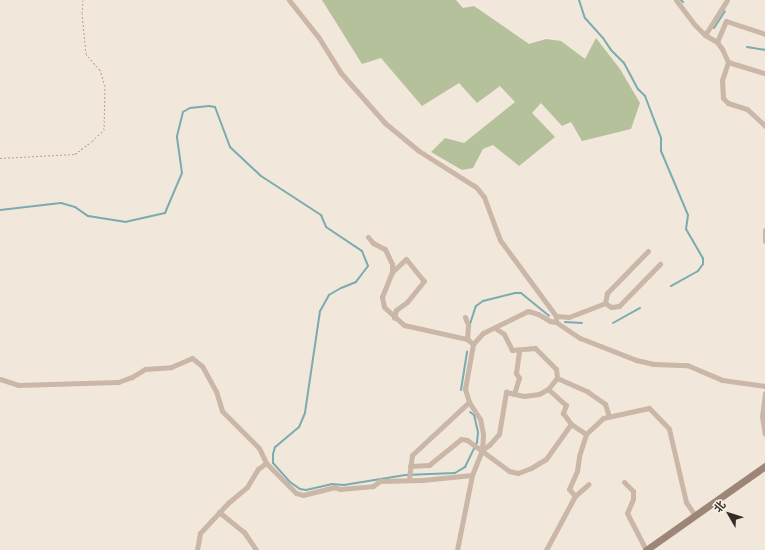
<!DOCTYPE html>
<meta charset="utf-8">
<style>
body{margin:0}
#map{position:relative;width:765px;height:550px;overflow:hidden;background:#f2e7db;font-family:Inter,"Noto Sans SC",sans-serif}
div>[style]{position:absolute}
.green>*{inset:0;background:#b4c19b}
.stream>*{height:2px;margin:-1px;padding:0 1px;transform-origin:1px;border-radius:1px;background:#7aacaf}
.path>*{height:1px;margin-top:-0.5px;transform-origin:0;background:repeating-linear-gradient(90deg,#b6a191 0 2px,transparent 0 4px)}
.street>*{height:5px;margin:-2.5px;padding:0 2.5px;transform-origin:2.5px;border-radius:2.5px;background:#cab7a7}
.secondary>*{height:7px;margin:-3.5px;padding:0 3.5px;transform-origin:3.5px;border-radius:3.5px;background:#9d8678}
span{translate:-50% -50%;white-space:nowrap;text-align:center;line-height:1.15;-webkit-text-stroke:4px #f9f1e7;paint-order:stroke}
.north{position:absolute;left:709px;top:494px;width:40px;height:40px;-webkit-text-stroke:3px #f9f1e7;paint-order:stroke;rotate:309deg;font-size:11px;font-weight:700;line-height:16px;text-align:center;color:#362c27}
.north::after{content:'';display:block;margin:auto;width:14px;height:18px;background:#362c27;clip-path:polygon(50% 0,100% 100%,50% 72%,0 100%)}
</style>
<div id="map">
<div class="green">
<i style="clip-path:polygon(322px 0,456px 0,463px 8px,474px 6px,529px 44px,546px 39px,561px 41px,585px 59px,596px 38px,620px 69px,640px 103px,631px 129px,582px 141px,571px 122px,562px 126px,541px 103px,532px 113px,555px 137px,519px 166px,493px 145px,483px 149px,473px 168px,462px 170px,431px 152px,445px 138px,464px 143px,515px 102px,500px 86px,477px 103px,459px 83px,422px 106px,381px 58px,362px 64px)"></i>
</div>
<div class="stream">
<i style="left:579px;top:0;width:19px;rotate:72deg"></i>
<i style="left:585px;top:18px;width:27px;rotate:48deg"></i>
<i style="left:603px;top:38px;width:14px;rotate:56deg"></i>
<i style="left:611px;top:50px;width:18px;rotate:45deg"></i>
<i style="left:624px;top:63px;width:30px;rotate:62deg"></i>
<i style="left:638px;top:89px;width:10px;rotate:45deg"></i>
<i style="left:645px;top:96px;width:45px;rotate:69.1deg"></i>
<i style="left:661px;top:138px;width:13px;rotate:90deg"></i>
<i style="left:661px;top:151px;width:69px;rotate:67.1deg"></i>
<i style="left:688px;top:215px;width:14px;rotate:98deg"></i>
<i style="left:686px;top:229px;width:34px;rotate:60deg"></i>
<i style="left:703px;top:258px;width:6px;rotate:90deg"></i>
<i style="left:703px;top:264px;width:9px;rotate:126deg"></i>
<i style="left:698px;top:271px;width:31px;rotate:151deg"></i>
<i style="left:681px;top:0;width:3px;rotate:45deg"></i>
<i style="left:714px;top:28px;width:20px;rotate:-57deg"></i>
<i style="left:747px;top:47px;width:18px;rotate:9deg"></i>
<i style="left:0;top:210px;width:61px;rotate:-6.5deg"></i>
<i style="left:61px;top:203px;width:15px;rotate:16deg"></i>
<i style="left:75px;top:207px;width:16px;rotate:35deg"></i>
<i style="left:88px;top:216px;width:37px;rotate:9deg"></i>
<i style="left:125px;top:222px;width:41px;rotate:-12.7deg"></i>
<i style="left:165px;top:213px;width:43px;rotate:-67deg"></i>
<i style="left:182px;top:173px;width:37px;rotate:-98deg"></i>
<i style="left:177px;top:136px;width:25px;rotate:-76deg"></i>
<i style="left:183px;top:112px;width:8px;rotate:-30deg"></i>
<i style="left:190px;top:108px;width:19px;rotate:-6deg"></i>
<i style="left:209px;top:106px;width:6px;rotate:9deg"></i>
<i style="left:215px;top:107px;width:43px;rotate:69.4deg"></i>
<i style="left:230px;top:147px;width:42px;rotate:43.1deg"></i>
<i style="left:261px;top:176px;width:72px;rotate:33deg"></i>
<i style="left:321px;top:215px;width:13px;rotate:67deg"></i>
<i style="left:326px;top:227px;width:43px;rotate:33.7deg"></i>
<i style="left:362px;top:251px;width:16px;rotate:68deg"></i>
<i style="left:368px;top:266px;width:20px;rotate:127deg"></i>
<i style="left:356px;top:282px;width:16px;rotate:158deg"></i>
<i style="left:341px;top:288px;width:14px;rotate:150deg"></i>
<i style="left:329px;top:295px;width:18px;rotate:119deg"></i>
<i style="left:320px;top:311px;width:103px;rotate:98.4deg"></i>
<i style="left:305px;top:413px;width:15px;rotate:113deg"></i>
<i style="left:299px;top:427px;width:31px;rotate:140deg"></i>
<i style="left:275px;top:447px;width:7px;rotate:106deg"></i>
<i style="left:273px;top:454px;width:9px;rotate:90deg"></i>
<i style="left:273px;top:463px;width:25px;rotate:48deg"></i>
<i style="left:290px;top:482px;width:12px;rotate:35deg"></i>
<i style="left:300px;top:489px;width:6px;rotate:9deg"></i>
<i style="left:306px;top:490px;width:26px;rotate:-13deg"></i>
<i style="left:331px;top:484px;width:13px;rotate:4deg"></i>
<i style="left:344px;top:485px;width:62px;rotate:-9.3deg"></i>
<i style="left:405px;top:475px;width:50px;rotate:-2.3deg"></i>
<i style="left:455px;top:473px;width:12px;rotate:-31deg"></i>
<i style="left:465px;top:467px;width:28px;rotate:-64deg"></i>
<i style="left:477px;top:442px;width:10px;rotate:-84deg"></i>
<i style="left:478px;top:432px;width:17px;rotate:-103deg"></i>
<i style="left:474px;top:415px;width:5px;rotate:-143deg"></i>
<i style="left:565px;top:322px;width:17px;rotate:3deg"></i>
<i style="left:613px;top:323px;width:31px;rotate:-29deg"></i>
<i style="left:470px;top:324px;width:19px;rotate:-72deg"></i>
<i style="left:476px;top:306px;width:9px;rotate:-36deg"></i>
<i style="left:483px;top:301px;width:33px;rotate:-14deg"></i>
<i style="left:515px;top:293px;width:6px"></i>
<i style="left:521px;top:293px;width:36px;rotate:39deg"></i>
<i style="left:461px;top:390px;width:39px;rotate:-81deg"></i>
</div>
<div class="path">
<i style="left:0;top:158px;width:75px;rotate:-3.1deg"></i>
<i style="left:75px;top:154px;width:21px;rotate:-37deg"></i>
<i style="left:92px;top:141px;width:16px;rotate:-43deg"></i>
<i style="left:104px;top:130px;width:44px;rotate:-88.7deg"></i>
<i style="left:105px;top:86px;width:17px;rotate:-107deg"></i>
<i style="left:100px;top:70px;width:21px;rotate:-131deg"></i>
<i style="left:86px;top:54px;width:41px;rotate:-95.6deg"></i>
<i style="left:82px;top:13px;width:13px;rotate:-86deg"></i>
</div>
<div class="street">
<i style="left:289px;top:0;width:48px;rotate:51.7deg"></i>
<i style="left:319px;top:38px;width:40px;rotate:58deg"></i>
<i style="left:340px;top:72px;width:68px;rotate:48.6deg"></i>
<i style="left:385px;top:123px;width:44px;rotate:39.5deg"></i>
<i style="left:419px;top:151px;width:67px;rotate:32.3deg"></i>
<i style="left:476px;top:187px;width:13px;rotate:51deg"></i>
<i style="left:484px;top:197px;width:46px;rotate:69.6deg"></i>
<i style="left:500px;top:240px;width:94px;rotate:53.6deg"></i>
<i style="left:556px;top:316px;width:6px;rotate:90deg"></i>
<i style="left:676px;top:0;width:31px;rotate:53deg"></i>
<i style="left:695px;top:25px;width:14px;rotate:45deg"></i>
<i style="left:705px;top:35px;width:14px;rotate:30deg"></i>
<i style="left:717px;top:42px;width:9px;rotate:54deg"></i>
<i style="left:722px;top:49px;width:14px;rotate:65deg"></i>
<i style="left:728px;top:62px;width:19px;rotate:108deg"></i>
<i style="left:722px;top:80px;width:18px;rotate:87deg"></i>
<i style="left:723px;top:98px;width:7px;rotate:45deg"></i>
<i style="left:728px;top:103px;width:20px;rotate:18deg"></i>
<i style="left:747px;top:109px;width:25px;rotate:43deg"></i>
<i style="left:705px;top:35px;width:41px;rotate:-57.8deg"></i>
<i style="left:717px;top:42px;width:23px;rotate:-67deg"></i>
<i style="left:726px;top:21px;width:41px;rotate:18.4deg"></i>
<i style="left:728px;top:62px;width:37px;rotate:17deg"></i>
<i style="left:765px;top:230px;width:11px;rotate:90deg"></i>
<i style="left:368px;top:237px;width:8px;rotate:50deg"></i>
<i style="left:373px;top:243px;width:13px;rotate:27deg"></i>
<i style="left:385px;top:249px;width:17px;rotate:65deg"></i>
<i style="left:392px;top:264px;width:8px;rotate:90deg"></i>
<i style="left:392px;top:272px;width:27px;rotate:112deg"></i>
<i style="left:382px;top:297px;width:10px;rotate:79deg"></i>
<i style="left:384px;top:307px;width:27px;rotate:42deg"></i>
<i style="left:404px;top:325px;width:65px;rotate:12.5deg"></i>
<i style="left:467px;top:339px;width:8px;rotate:40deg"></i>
<i style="left:648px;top:251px;width:59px;rotate:134.3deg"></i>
<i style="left:607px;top:293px;width:10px;rotate:101deg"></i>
<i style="left:605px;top:303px;width:7px;rotate:34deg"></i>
<i style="left:611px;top:307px;width:8px;rotate:-7deg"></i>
<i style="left:619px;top:306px;width:59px;rotate:-45.7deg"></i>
<i style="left:392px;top:272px;width:19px;rotate:-43deg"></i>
<i style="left:406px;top:259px;width:28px;rotate:51deg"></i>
<i style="left:424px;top:281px;width:27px;rotate:129deg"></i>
<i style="left:407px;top:302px;width:14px;rotate:144deg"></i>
<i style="left:396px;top:310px;width:8px;rotate:104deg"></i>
<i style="left:556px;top:316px;width:13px;rotate:4deg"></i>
<i style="left:569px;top:317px;width:39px;rotate:-21deg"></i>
<i style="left:465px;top:317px;width:9px;rotate:69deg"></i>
<i style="left:468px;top:325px;width:14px;rotate:94deg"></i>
<i style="left:557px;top:378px;width:34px;rotate:24deg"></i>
<i style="left:588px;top:392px;width:21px;rotate:35deg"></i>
<i style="left:605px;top:404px;width:13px;rotate:72deg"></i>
<i style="left:0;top:379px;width:19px;rotate:18deg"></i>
<i style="left:18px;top:385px;width:100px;rotate:-1.7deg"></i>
<i style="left:118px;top:382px;width:15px;rotate:-20deg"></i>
<i style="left:132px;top:377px;width:15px;rotate:-32deg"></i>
<i style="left:145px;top:369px;width:26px;rotate:-4deg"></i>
<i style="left:171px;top:367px;width:23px;rotate:-23deg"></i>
<i style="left:192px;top:358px;width:13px;rotate:39deg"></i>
<i style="left:202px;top:366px;width:29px;rotate:61deg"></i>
<i style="left:216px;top:391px;width:21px;rotate:73deg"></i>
<i style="left:222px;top:411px;width:52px;rotate:45deg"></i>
<i style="left:259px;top:448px;width:17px;rotate:65deg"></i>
<i style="left:266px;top:463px;width:42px;rotate:45deg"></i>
<i style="left:296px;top:493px;width:7px;rotate:16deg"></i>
<i style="left:303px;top:495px;width:32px;rotate:-14deg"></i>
<i style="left:334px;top:487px;width:6px;rotate:18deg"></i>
<i style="left:340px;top:489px;width:33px;rotate:-5deg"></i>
<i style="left:373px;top:486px;width:9px;rotate:-36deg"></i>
<i style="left:380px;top:481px;width:42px;rotate:-1.4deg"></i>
<i style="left:422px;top:480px;width:50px;rotate:-5.7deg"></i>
<i style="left:548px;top:389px;width:24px;rotate:42deg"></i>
<i style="left:566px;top:405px;width:9px;rotate:111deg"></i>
<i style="left:563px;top:413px;width:14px;rotate:54deg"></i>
<i style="left:765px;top:393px;width:23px;rotate:97deg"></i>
<i style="left:762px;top:416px;width:18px;rotate:81deg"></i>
<i style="left:514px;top:394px;width:17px;rotate:-73deg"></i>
<i style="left:519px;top:378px;width:6px;rotate:-121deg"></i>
<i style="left:516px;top:373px;width:22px;rotate:-82deg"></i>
<i style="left:482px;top:450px;width:9px;rotate:-36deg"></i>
<i style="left:489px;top:445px;width:15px;rotate:-48deg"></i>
<i style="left:499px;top:434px;width:43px;rotate:-80.5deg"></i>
<i style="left:506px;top:392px;width:18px;rotate:13deg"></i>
<i style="left:524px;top:396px;width:15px;rotate:-8deg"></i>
<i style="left:539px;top:394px;width:10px;rotate:-29deg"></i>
<i style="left:548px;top:389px;width:14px;rotate:-51deg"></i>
<i style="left:557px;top:378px;width:9px;rotate:-96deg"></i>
<i style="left:556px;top:369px;width:30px;rotate:-135deg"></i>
<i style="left:535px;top:348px;width:23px;rotate:175deg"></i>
<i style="left:512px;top:350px;width:18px;rotate:-117deg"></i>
<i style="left:504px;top:334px;width:11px;rotate:-146deg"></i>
<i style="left:410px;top:466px;width:19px;rotate:-3deg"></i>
<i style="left:429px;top:465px;width:41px;rotate:-39.1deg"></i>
<i style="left:461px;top:439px;width:6px;rotate:9deg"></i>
<i style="left:467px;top:440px;width:52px;rotate:36.4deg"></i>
<i style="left:509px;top:471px;width:9px;rotate:13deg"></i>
<i style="left:518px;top:473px;width:14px;rotate:-21deg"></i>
<i style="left:531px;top:468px;width:17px;rotate:-31deg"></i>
<i style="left:546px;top:459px;width:43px;rotate:-54.5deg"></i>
<i style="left:571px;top:424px;width:18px;rotate:34deg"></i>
<i style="left:586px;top:434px;width:23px;rotate:-43deg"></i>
<i style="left:603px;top:418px;width:47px;rotate:-12.3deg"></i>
<i style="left:649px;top:408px;width:29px;rotate:46deg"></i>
<i style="left:669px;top:429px;width:75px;rotate:76.9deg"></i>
<i style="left:686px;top:502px;width:14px;rotate:56deg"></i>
<i style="left:409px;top:479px;width:24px;rotate:-83deg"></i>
<i style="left:412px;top:455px;width:78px;rotate:-42.9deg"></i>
<i style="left:624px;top:482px;width:13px;rotate:45deg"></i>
<i style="left:633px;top:491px;width:8px;rotate:90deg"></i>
<i style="left:633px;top:499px;width:15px;rotate:113deg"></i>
<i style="left:627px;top:513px;width:42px;rotate:62.8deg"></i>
<i style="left:575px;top:496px;width:18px;rotate:-41deg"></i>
<i style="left:219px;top:512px;width:32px;rotate:39deg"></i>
<i style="left:244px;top:532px;width:22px;rotate:56deg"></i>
<i style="left:197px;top:550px;width:17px;rotate:-80deg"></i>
<i style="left:200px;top:533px;width:41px;rotate:-47deg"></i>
<i style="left:228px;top:503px;width:25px;rotate:-40deg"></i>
<i style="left:247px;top:487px;width:21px;rotate:-59deg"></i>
<i style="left:258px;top:469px;width:10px;rotate:-37deg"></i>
<i style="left:457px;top:550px;width:76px;rotate:-78.7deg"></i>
<i style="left:472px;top:475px;width:27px;rotate:-68deg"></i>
<i style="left:482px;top:450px;width:16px;rotate:-86deg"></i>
<i style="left:483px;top:434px;width:15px;rotate:-101deg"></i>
<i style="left:480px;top:419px;width:20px;rotate:-123deg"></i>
<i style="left:469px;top:402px;width:14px;rotate:-107deg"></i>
<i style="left:465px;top:389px;width:46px;rotate:-79.9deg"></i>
<i style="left:473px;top:344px;width:15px;rotate:-48deg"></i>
<i style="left:483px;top:333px;width:50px;rotate:-26.1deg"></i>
<i style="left:528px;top:311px;width:10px;rotate:17deg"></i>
<i style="left:538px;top:314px;width:14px;rotate:30deg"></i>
<i style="left:550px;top:321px;width:6px;rotate:9deg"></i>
<i style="left:556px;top:322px;width:29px;rotate:34deg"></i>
<i style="left:580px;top:338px;width:60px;rotate:21.4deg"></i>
<i style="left:636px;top:360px;width:18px;rotate:13deg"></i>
<i style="left:654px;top:364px;width:33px;rotate:2deg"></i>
<i style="left:687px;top:365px;width:38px;rotate:23deg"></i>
<i style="left:722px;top:380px;width:43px;rotate:7.9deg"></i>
<i style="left:546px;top:550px;width:61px;rotate:-61.8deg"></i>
<i style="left:575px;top:496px;width:9px;rotate:-131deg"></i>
<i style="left:569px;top:489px;width:20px;rotate:-66deg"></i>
<i style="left:577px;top:471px;width:15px;rotate:-82deg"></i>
<i style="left:579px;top:456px;width:23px;rotate:-72deg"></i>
</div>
<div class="secondary">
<i style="left:646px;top:550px;width:146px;rotate:-35.2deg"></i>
</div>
<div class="north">北</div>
</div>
